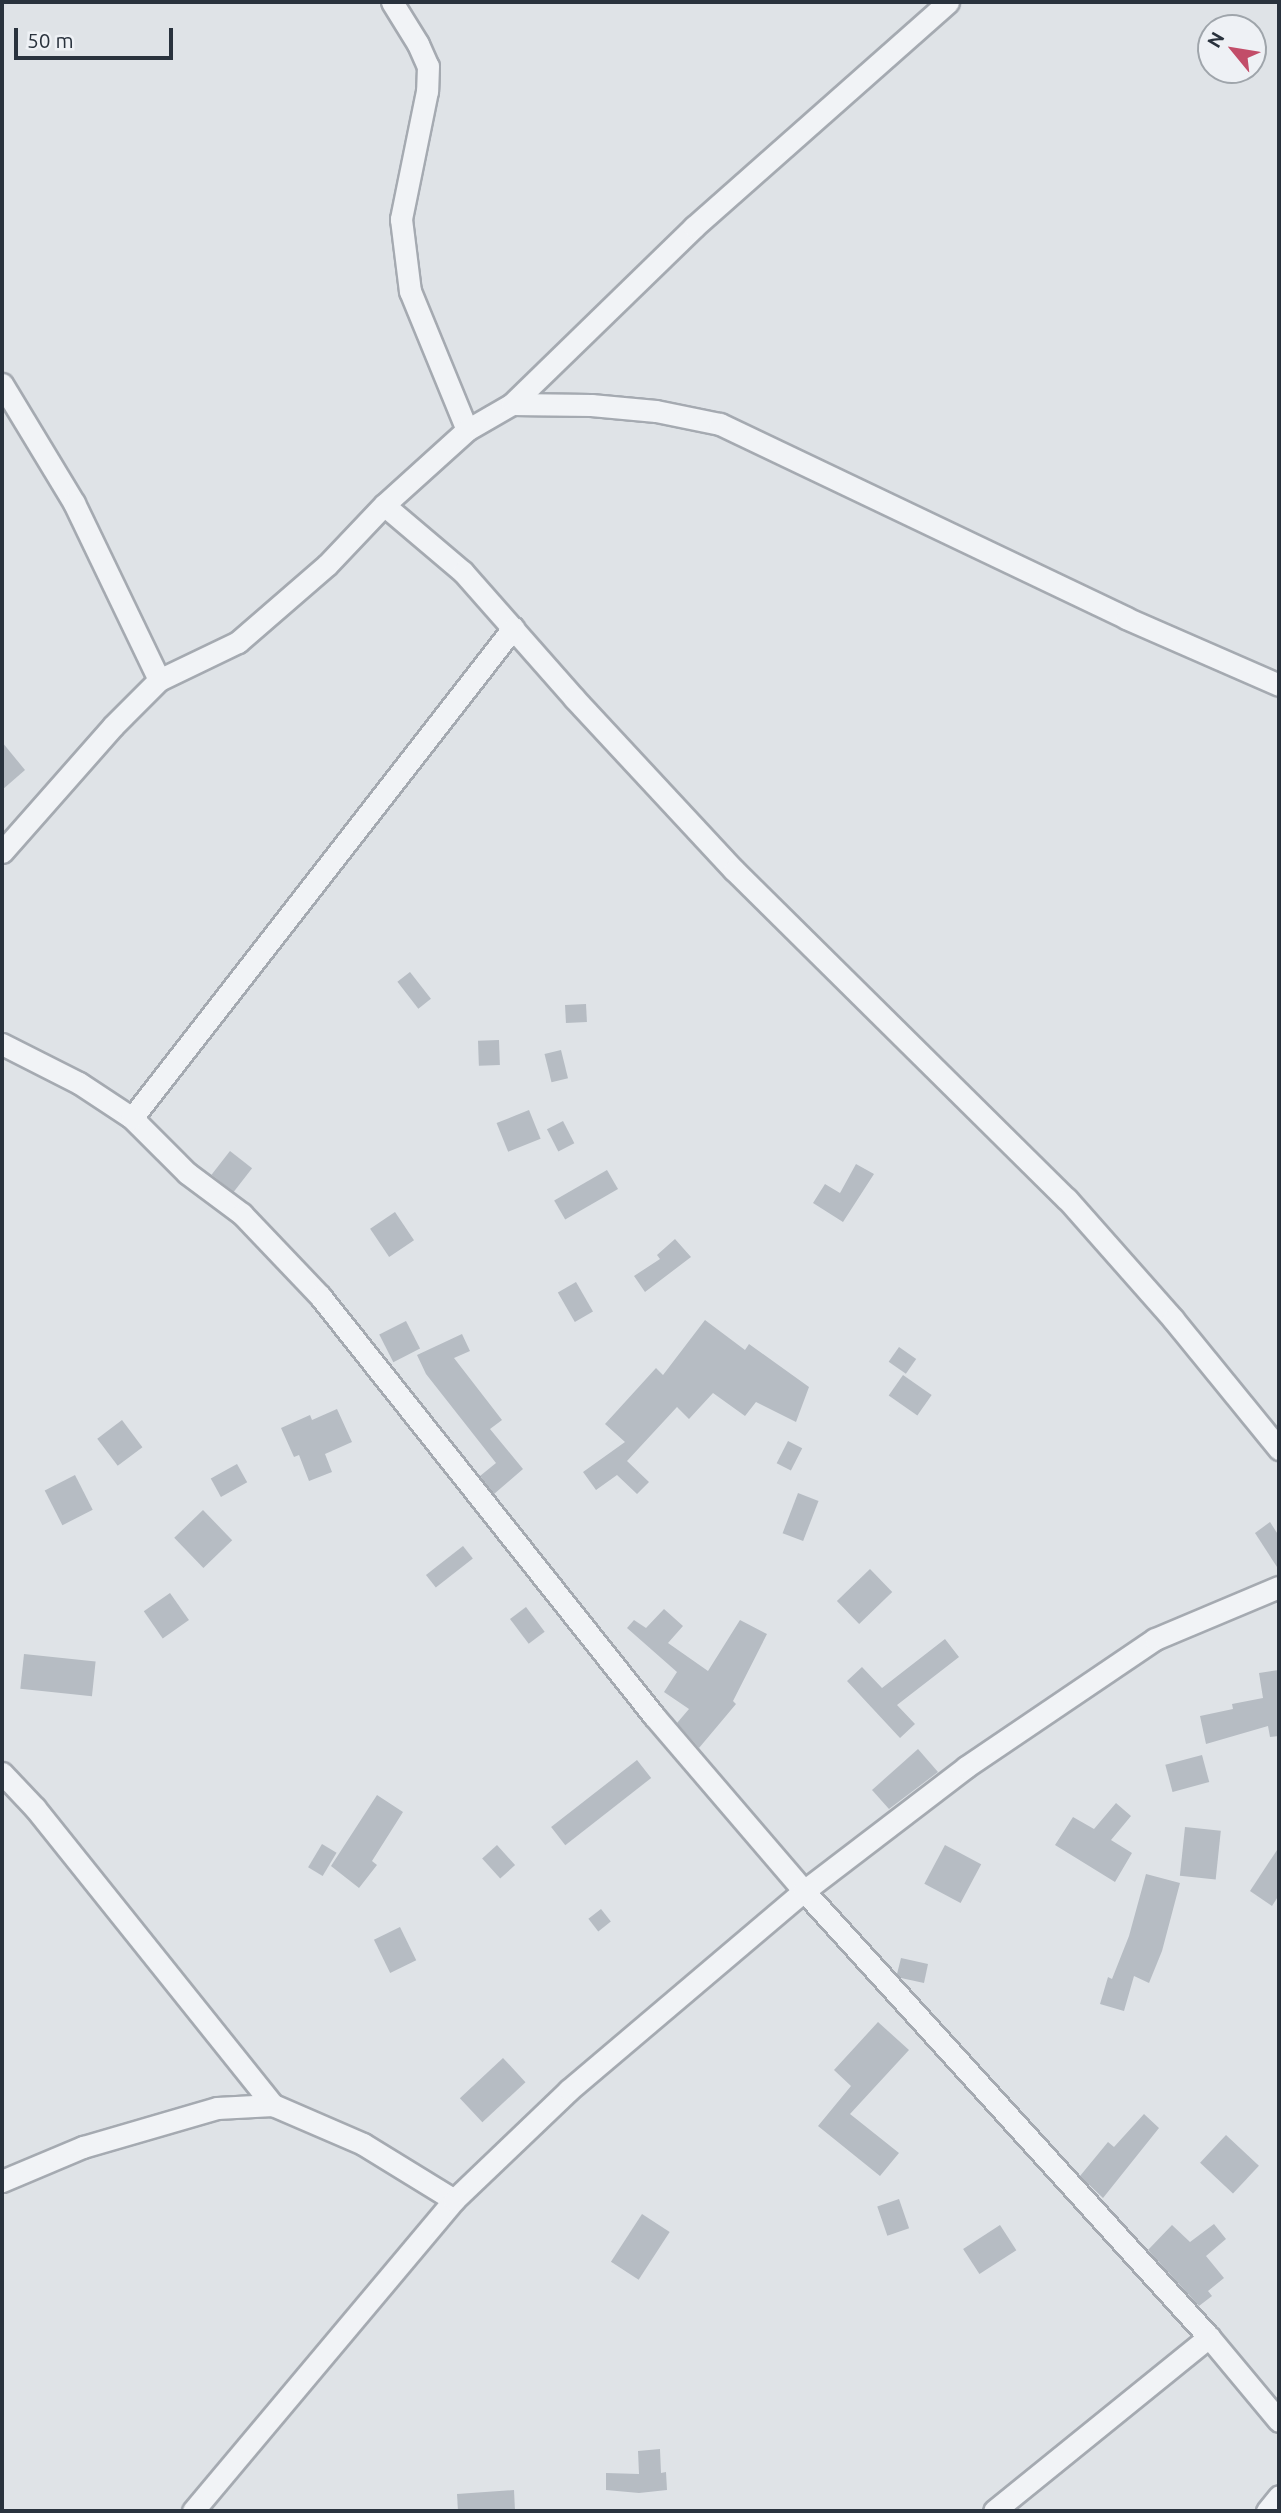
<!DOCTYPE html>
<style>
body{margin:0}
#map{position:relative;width:1281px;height:2513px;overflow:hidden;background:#dfe3e7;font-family:Ubuntu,sans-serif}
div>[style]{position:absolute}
.building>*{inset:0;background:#b6bcc3;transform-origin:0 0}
.roads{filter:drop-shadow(2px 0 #a5aab1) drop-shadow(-2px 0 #a5aab1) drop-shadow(0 2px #a5aab1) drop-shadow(0 -2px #a5aab1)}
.minor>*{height:21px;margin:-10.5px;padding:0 10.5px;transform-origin:10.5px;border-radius:10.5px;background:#f1f3f6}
span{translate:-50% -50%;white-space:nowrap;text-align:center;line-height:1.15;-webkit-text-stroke:7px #eef1f5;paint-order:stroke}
.frame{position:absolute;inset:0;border:4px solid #29323d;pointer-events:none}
.north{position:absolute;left:1197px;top:14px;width:70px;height:70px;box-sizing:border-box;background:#eef1f5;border:2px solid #9fa5ab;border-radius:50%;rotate:300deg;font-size:19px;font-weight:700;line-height:28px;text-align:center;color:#29323d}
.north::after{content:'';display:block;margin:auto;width:24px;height:32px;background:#c24d69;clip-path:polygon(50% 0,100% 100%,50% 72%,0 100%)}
.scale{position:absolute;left:14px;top:28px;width:159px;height:32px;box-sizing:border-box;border:4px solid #29323d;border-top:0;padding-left:9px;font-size:21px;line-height:24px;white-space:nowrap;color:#29323d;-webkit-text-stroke:5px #eef1f5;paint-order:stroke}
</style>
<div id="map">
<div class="building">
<i style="clip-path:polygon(2px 742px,25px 770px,2px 790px)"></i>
<i style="left:410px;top:972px;width:34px;height:16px;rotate:52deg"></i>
<i style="left:586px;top:1004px;width:18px;height:21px;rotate:87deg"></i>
<i style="left:499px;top:1040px;width:25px;height:21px;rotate:88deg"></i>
<i style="left:561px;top:1050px;width:29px;height:17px;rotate:76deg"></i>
<i style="left:529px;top:1110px;width:31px;height:35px;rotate:68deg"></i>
<i style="left:563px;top:1121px;width:25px;height:18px;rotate:63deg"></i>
<i style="left:230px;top:1151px;width:28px;height:30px;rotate:38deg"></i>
<i style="clip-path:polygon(856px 1164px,874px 1174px,843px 1222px,813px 1203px,825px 1184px,840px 1193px)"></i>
<i style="left:607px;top:1170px;width:22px;height:61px;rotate:60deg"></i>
<i style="left:395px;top:1212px;width:34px;height:30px;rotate:56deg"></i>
<i style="clip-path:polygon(675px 1239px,691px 1257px,645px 1292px,634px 1276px,660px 1259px,657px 1255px)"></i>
<i style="left:576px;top:1282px;width:34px;height:21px;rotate:60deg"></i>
<i style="clip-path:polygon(705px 1320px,745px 1350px,749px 1344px,809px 1387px,796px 1422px,756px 1402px,745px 1416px,713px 1393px,689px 1419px,677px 1407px,627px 1461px,649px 1482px,637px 1494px,617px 1475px,596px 1490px,583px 1472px,625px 1442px,605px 1424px,656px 1368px,663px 1375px)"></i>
<i style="left:406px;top:1321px;width:31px;height:30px;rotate:63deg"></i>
<i style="clip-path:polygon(462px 1334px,470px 1351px,454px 1358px,502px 1420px,490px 1429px,523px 1469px,494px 1494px,480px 1476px,496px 1463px,426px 1374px,417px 1355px)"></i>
<i style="left:899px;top:1347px;width:21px;height:18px;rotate:35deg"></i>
<i style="left:903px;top:1375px;width:35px;height:25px;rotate:35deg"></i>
<i style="clip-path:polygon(337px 1409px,352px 1442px,325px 1454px,332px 1472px,309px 1481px,299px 1455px,294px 1457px,281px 1428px,310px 1415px,312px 1420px)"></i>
<i style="left:122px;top:1420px;width:34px;height:31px;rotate:53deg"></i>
<i style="left:788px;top:1441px;width:16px;height:25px;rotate:27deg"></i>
<i style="left:237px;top:1464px;width:21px;height:30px;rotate:61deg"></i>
<i style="left:75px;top:1475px;width:39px;height:34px;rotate:63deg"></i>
<i style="left:798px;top:1493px;width:22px;height:43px;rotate:21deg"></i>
<i style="left:203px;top:1510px;width:42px;height:40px;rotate:46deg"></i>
<i style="clip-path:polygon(1270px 1522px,1279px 1536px,1279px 1570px,1255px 1533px)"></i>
<i style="left:463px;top:1546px;width:16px;height:47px;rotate:52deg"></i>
<i style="left:870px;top:1569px;width:32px;height:46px;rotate:46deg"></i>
<i style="left:170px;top:1593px;width:33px;height:32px;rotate:55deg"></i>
<i style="left:526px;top:1607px;width:31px;height:20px;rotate:53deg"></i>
<i style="clip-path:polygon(664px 1609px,683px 1626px,668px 1643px,708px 1671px,740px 1620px,767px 1634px,733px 1701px,736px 1704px,699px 1748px,677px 1723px,689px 1709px,664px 1692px,677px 1672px,627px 1628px,634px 1620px,646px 1628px)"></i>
<i style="clip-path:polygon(945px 1639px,959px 1657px,897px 1705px,915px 1724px,900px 1738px,847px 1681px,862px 1667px,882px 1688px)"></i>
<i style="left:24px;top:1654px;width:72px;height:35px;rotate:6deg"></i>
<i style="clip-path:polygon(1279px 1670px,1279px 1736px,1270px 1737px,1268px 1726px,1206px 1744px,1200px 1716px,1233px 1709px,1232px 1704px,1263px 1698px,1259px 1673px)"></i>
<i style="clip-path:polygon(918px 1749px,938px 1772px,889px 1809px,872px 1790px)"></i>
<i style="left:1202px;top:1755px;width:28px;height:38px;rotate:75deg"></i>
<i style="left:637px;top:1760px;width:23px;height:109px;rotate:52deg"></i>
<i style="clip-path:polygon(377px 1795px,403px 1812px,372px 1861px,377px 1865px,359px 1888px,331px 1866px)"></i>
<i style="clip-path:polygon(1116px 1803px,1131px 1816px,1111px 1840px,1132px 1853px,1115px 1882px,1055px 1845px,1073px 1817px,1094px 1829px)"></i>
<i style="left:1185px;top:1827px;width:36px;height:49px;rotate:6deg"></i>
<i style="left:322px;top:1844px;width:17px;height:27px;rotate:31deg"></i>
<i style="left:497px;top:1845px;width:27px;height:20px;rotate:48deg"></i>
<i style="left:945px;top:1845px;width:41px;height:44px;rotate:28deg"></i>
<i style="clip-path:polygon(1279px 1847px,1279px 1895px,1272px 1906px,1250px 1891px)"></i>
<i style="clip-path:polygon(1146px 1874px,1180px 1883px,1162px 1951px,1149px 1983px,1134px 1976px,1124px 2011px,1100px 2004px,1108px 1977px,1112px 1979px,1129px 1936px)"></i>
<i style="left:601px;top:1909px;width:16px;height:16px;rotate:52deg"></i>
<i style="left:400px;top:1927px;width:37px;height:29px;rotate:64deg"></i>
<i style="clip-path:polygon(901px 1958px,928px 1964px,924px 1983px,901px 1978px,897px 1974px)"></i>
<i style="clip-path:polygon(878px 2022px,909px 2050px,850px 2114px,899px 2153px,880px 2176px,818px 2126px,851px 2086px,834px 2070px)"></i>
<i style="left:503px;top:2058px;width:33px;height:59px;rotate:47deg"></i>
<i style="clip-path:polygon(1144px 2114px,1159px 2128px,1103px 2198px,1080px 2176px,1108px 2142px,1114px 2147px)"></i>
<i style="left:1226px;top:2135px;width:45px;height:38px;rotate:43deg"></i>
<i style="left:899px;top:2199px;width:31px;height:23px;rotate:71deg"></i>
<i style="left:642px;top:2214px;width:33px;height:57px;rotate:33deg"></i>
<i style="clip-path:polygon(1214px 2224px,1226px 2239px,1206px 2256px,1224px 2278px,1208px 2291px,1212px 2296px,1199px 2306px,1148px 2250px,1172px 2225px,1190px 2242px)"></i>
<i style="left:1000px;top:2225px;width:30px;height:44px;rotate:57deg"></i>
<i style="clip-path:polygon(660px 2449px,661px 2473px,666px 2472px,667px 2490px,639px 2493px,606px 2490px,606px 2473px,639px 2474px,638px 2451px)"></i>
<i style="clip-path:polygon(514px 2490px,515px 2511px,458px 2511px,457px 2494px)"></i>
</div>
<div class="roads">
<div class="minor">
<i style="left:392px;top:2px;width:49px;rotate:58.2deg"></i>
<i style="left:418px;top:44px;width:24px;rotate:66deg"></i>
<i style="left:428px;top:66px;width:25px;rotate:92deg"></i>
<i style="left:427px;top:91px;width:131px;rotate:101.5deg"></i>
<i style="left:401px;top:219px;width:73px;rotate:82.9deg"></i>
<i style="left:410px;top:291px;width:150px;rotate:67.7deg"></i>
<i style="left:2px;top:384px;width:139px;rotate:58.8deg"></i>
<i style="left:74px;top:503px;width:196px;rotate:64.3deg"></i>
<i style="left:512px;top:404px;width:79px;rotate:0.7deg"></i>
<i style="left:591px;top:405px;width:65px;rotate:5.3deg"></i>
<i style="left:656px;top:411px;width:65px;rotate:11.5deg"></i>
<i style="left:720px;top:424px;width:450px;rotate:25.5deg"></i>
<i style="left:1126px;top:618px;width:167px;rotate:23.6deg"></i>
<i style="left:384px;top:505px;width:104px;rotate:40.3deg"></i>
<i style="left:463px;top:572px;width:168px;rotate:48.6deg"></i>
<i style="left:574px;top:698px;width:235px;rotate:47.1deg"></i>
<i style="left:734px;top:870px;width:468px;rotate:44.7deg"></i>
<i style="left:1067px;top:1199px;width:160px;rotate:48.5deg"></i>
<i style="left:1173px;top:1319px;width:168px;rotate:50.8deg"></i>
<i style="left:2px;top:852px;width:168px;rotate:-48.6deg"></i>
<i style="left:113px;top:726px;width:65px;rotate:-45deg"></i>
<i style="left:159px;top:680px;width:88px;rotate:-25.7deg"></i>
<i style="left:238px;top:642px;width:118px;rotate:-40.9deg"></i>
<i style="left:327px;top:565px;width:83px;rotate:-46.5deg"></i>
<i style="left:384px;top:505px;width:112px;rotate:-42.1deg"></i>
<i style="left:467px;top:430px;width:52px;rotate:-30deg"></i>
<i style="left:512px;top:404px;width:254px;rotate:-44.2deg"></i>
<i style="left:694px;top:227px;width:339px;rotate:-41.5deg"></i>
<i style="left:2px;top:1044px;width:86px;rotate:26.9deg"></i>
<i style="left:79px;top:1083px;width:64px;rotate:33.4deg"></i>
<i style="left:132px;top:1118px;width:78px;rotate:45deg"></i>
<i style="left:187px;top:1173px;width:69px;rotate:36.7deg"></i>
<i style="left:242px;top:1214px;width:113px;rotate:46.4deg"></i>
<i style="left:320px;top:1296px;width:537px;rotate:51.51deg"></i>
<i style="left:654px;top:1716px;width:230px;rotate:49.4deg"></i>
<i style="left:804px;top:1891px;width:602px;rotate:47.76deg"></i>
<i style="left:1209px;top:2337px;width:109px;rotate:50.2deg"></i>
<i style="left:132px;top:1118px;width:621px;rotate:-52.13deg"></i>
<i style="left:2px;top:1773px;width:48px;rotate:46.7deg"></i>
<i style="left:35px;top:1808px;width:381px;rotate:51.3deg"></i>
<i style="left:2px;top:2181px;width:88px;rotate:-22.8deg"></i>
<i style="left:83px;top:2147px;width:140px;rotate:-16.2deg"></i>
<i style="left:217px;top:2108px;width:56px;rotate:-3.1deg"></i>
<i style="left:273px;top:2105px;width:98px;rotate:23.4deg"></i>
<i style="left:363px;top:2144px;width:107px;rotate:31.6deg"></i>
<i style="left:193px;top:2511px;width:406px;rotate:-50deg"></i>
<i style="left:454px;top:2200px;width:159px;rotate:-43.7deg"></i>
<i style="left:569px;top:2090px;width:308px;rotate:-40.3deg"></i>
<i style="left:804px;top:1891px;width:204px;rotate:-37.4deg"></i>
<i style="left:966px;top:1767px;width:228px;rotate:-34.1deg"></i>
<i style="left:1155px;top:1639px;width:134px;rotate:-22.8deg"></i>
<i style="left:994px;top:2511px;width:277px;rotate:-39deg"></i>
<i style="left:1267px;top:2511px;width:19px;rotate:-51deg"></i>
</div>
</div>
<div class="frame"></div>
<div class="north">N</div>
<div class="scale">50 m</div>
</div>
